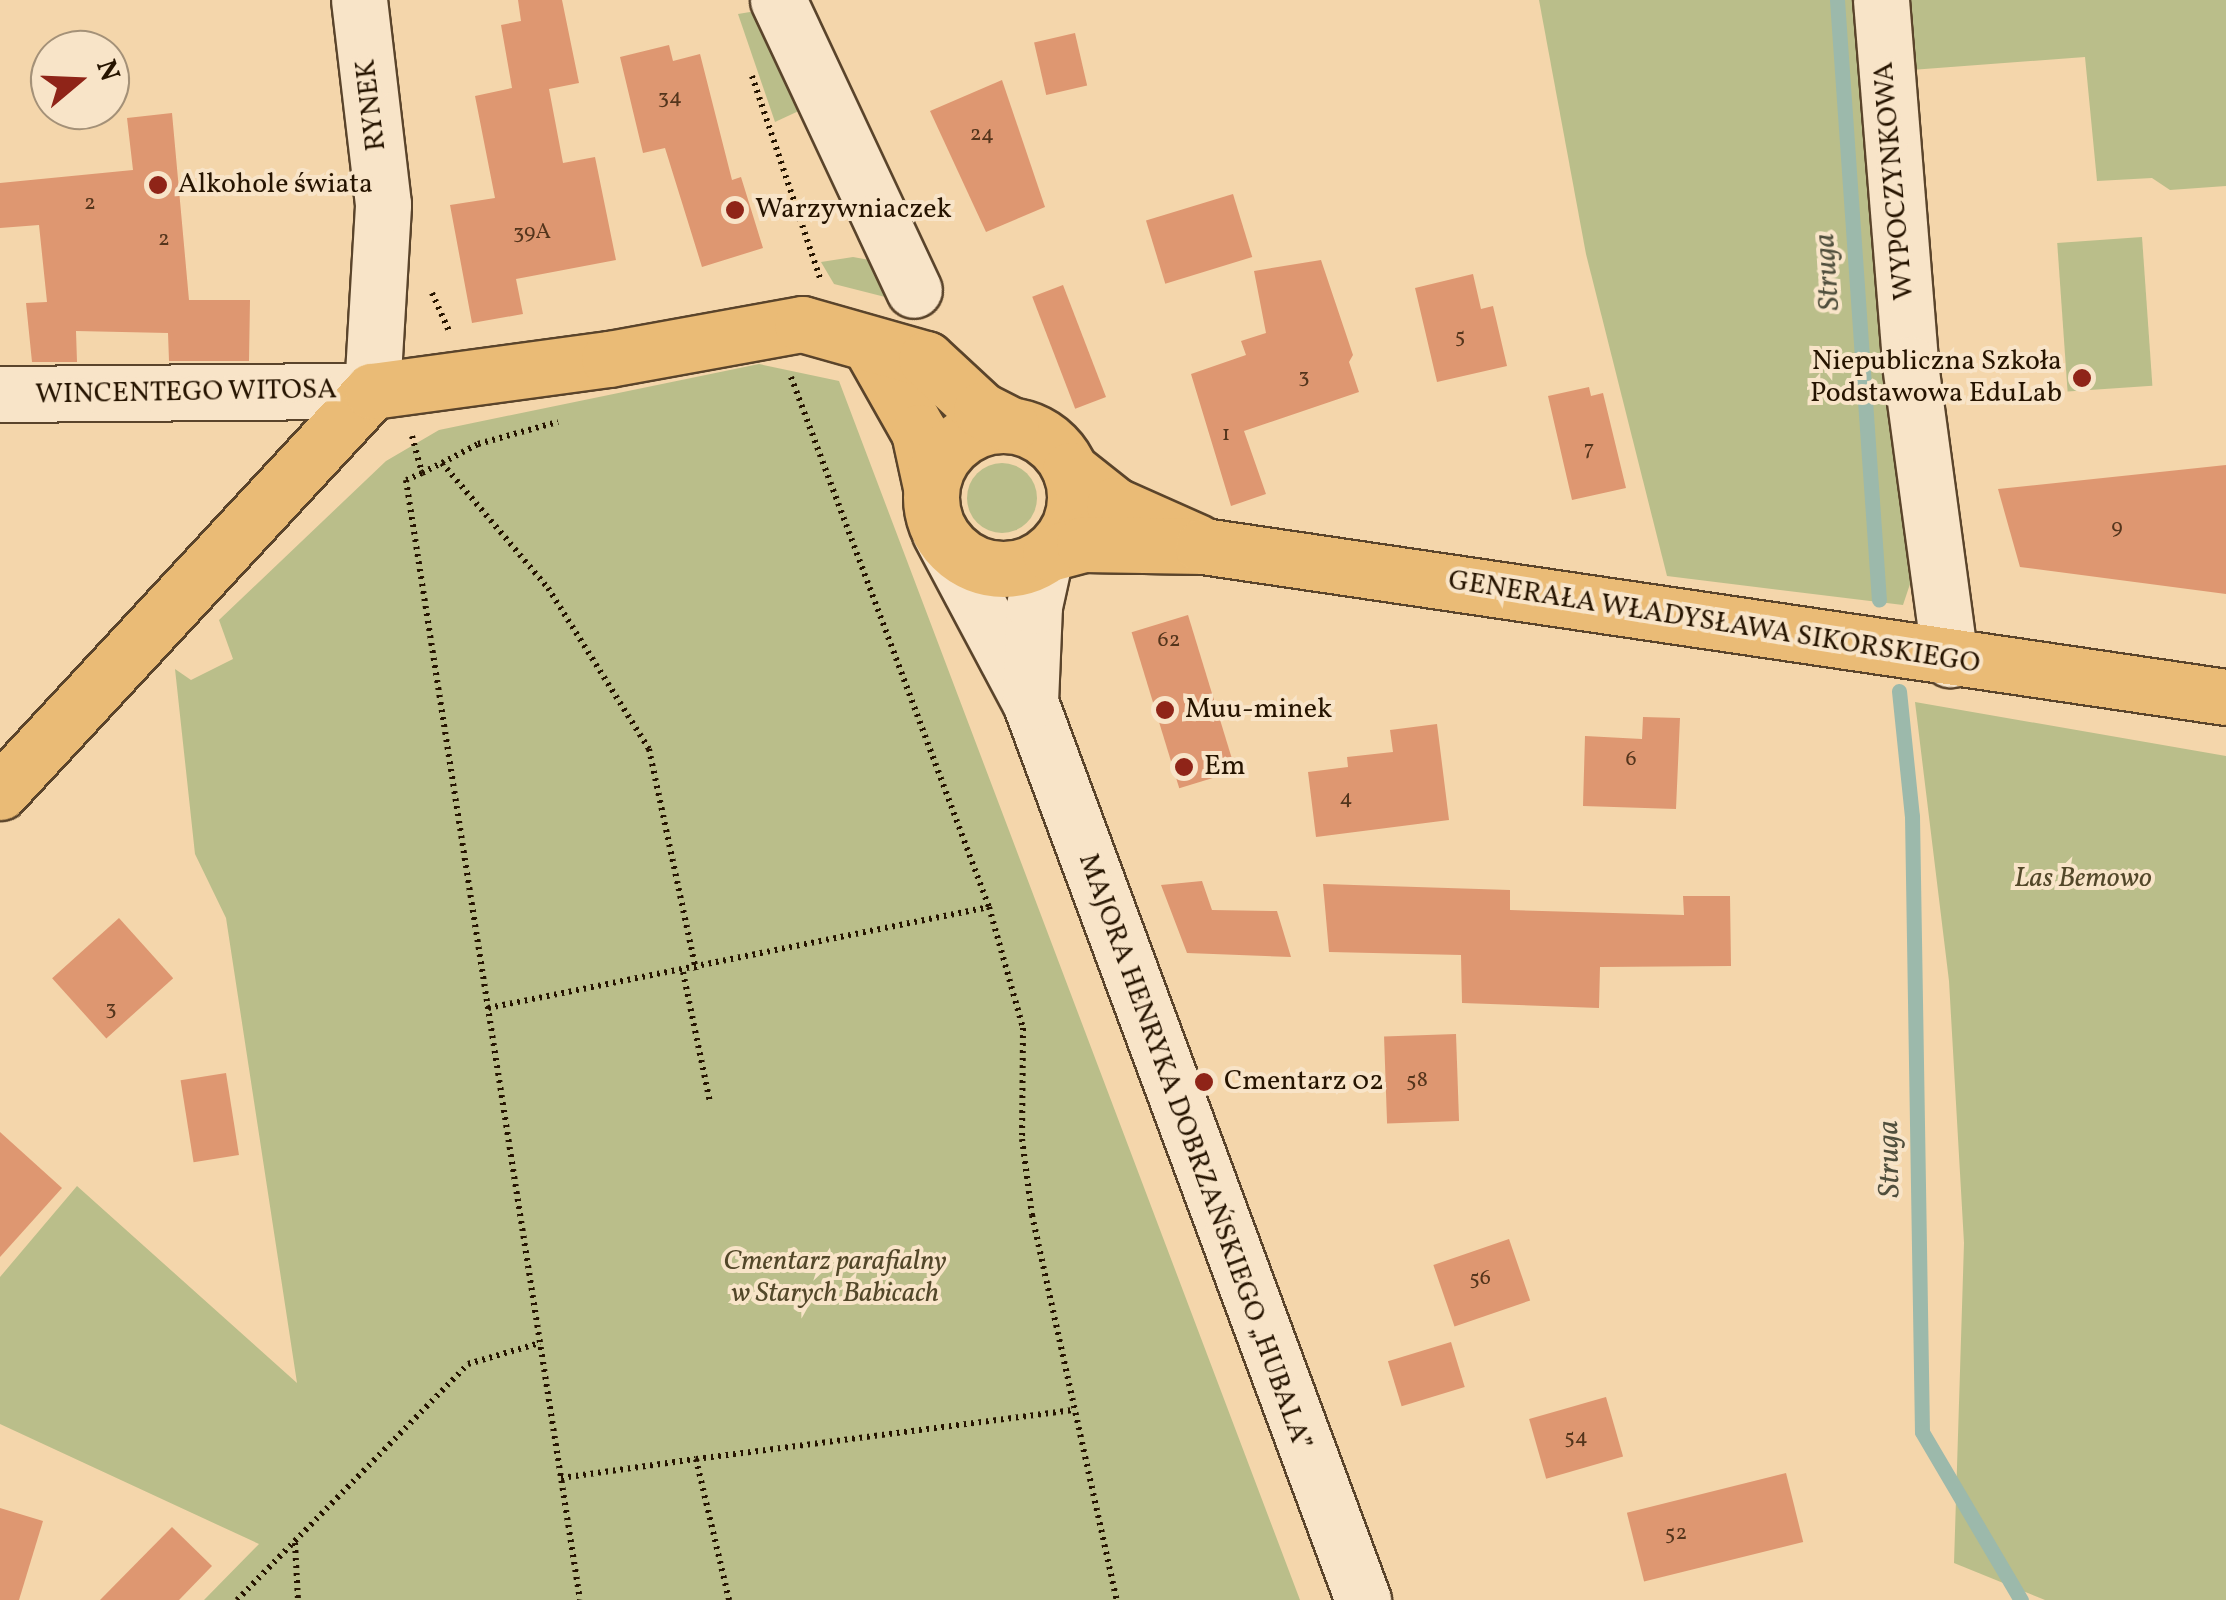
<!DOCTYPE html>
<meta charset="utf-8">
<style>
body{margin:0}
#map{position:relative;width:2226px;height:1600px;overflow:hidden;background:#f4d6ab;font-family:Vollkorn,serif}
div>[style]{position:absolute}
.green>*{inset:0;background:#babe8a;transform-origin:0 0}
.round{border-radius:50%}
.stream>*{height:15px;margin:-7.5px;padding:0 7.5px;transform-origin:7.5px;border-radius:7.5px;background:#9cb9ab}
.building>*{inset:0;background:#de9771;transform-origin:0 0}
.path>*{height:6px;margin-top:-3px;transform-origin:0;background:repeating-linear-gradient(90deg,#261400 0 2.5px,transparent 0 7.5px)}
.roads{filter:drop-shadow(2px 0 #5a442b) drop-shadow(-2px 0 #5a442b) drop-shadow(0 2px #5a442b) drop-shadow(0 -2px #5a442b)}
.minor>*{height:55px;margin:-27.5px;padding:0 27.5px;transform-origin:27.5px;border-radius:27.5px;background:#f8e4c8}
.major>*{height:55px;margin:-27.5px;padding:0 27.5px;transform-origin:27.5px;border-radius:27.5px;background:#eabb76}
.major>.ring{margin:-27.5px;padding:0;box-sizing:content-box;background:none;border:55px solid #eabb76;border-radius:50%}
.dots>*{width:28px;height:28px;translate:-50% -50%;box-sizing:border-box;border:5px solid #f8e4c8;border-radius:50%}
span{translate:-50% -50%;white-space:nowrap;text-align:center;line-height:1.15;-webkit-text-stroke:8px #f8e4c8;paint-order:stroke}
.number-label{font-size:22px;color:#54351c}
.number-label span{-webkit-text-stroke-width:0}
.street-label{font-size:28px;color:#261400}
.poi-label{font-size:28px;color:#261400}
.left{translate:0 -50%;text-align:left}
.right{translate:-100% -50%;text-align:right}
.park-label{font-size:28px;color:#524729;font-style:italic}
.water-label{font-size:30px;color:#4f4e3c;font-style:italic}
.north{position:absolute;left:30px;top:30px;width:100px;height:100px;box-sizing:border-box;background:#f8e4c8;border:2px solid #a49178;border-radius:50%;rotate:71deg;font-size:28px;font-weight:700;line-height:40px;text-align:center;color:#261400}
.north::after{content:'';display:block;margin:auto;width:35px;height:45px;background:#8f2418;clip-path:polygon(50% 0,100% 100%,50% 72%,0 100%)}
</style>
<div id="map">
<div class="green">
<i style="clip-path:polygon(1539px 0,1865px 0,1915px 569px,1903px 605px,1667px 576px,1586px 254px)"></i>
<i style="clip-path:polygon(1906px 0,2226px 0,2226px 186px,2170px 190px,2152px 178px,2097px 181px,2085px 57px,1911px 70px)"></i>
<i style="clip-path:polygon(750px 12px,760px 16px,803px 109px,775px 122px,738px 14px)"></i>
<i style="left:2142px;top:237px;width:149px;height:85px;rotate:86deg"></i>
<i style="clip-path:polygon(853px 257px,875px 261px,897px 300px,834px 284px,821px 262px)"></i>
<i style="clip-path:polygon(759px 364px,839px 381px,1300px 1600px,204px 1600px,259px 1544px,0 1424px,0 1277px,77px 1186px,297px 1383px,226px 918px,195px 854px,175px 669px,191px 680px,233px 659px,219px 620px,386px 461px,439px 430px)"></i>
<i class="round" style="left:967px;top:463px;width:70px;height:70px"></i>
<i style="clip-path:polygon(1915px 702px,2226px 756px,2226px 1600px,2045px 1600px,1954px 1563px,1964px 1243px,1949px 981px)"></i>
</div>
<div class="stream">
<i style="left:1837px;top:0;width:601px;rotate:86deg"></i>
<i style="left:1899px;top:691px;width:126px;rotate:84.1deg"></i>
<i style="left:1912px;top:816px;width:616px;rotate:89.07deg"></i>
<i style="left:1922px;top:1432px;width:195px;rotate:59.5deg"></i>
</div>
<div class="building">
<i style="clip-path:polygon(518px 0,562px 0,579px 83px,549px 89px,563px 163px,595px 157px,616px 260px,516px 279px,523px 314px,472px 323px,450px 205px,495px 198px,475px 96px,512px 88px,501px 25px,521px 21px)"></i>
<i style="left:1075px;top:33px;width:54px;height:42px;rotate:77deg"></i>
<i style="clip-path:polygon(669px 45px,673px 61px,700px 54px,732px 180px,741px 177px,763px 248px,702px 267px,665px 148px,643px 153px,620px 57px)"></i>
<i style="clip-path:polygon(1002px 80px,1045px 207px,986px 232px,930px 111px)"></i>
<i style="clip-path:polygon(172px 113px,189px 300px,250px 300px,249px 361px,169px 361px,168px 333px,76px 331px,77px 362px,32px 362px,26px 303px,47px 302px,39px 225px,0 228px,0 183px,133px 170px,127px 118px)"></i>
<i style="left:1233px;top:194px;width:66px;height:91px;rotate:73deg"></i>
<i style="clip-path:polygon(1321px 260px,1353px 355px,1349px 362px,1359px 392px,1244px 431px,1266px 494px,1231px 506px,1191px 374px,1246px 355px,1241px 341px,1266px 333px,1254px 271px)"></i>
<i style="clip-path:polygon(1473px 274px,1481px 309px,1493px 306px,1507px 366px,1437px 382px,1415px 288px)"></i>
<i style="left:1063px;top:285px;width:120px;height:33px;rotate:69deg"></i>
<i style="clip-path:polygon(1589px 387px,1591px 396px,1603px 393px,1626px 488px,1572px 500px,1548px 396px)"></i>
<i style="clip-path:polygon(2226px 465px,2226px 594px,2020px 567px,1998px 489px)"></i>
<i style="left:1188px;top:615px;width:163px;height:59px;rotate:73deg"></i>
<i style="clip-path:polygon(1643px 717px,1680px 718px,1676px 809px,1583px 806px,1585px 736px,1642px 739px)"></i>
<i style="clip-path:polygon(1437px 724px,1449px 820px,1316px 837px,1308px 772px,1348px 767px,1347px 757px,1393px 752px,1390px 730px)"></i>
<i style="clip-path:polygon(1202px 881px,1212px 910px,1277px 911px,1291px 957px,1187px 953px,1161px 885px)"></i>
<i style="clip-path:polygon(1323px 884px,1510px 890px,1510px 910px,1684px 915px,1683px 896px,1730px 896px,1731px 966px,1600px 967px,1599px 1008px,1462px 1003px,1461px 955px,1329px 952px)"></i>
<i style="left:119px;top:918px;width:81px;height:90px;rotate:48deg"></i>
<i style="left:1456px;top:1034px;width:87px;height:72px;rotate:88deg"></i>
<i style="left:226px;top:1073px;width:83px;height:46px;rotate:81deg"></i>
<i style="clip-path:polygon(0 1132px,62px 1188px,0 1257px)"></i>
<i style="left:1509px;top:1239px;width:65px;height:80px;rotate:71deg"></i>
<i style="left:1451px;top:1342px;width:47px;height:66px;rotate:73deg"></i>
<i style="left:1606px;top:1397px;width:62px;height:80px;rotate:74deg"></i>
<i style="left:1786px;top:1473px;width:71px;height:164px;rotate:76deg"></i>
<i style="clip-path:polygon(0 1508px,43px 1521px,19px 1600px,0 1600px)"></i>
<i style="clip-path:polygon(172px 1527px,212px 1566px,179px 1600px,100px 1600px)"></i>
</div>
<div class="path">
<i style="left:752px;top:76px;width:213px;rotate:71.4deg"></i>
<i style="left:432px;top:293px;width:42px;rotate:65.9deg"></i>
<i style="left:791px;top:377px;width:566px;rotate:69.52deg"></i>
<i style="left:989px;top:907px;width:126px;rotate:74.3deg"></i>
<i style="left:1023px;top:1028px;width:111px;rotate:90.5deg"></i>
<i style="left:1022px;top:1139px;width:77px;rotate:82.5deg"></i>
<i style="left:1032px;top:1215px;width:394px;rotate:77.6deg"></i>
<i style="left:412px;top:436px;width:38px;rotate:75deg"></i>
<i style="left:422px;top:473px;width:17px;rotate:156deg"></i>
<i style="left:406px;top:480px;width:1133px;rotate:81.17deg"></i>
<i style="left:442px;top:463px;width:41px;rotate:-27.8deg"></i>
<i style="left:478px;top:444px;width:83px;rotate:-15.4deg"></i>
<i style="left:422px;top:473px;width:22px;rotate:-27deg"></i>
<i style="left:442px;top:463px;width:164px;rotate:49.7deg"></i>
<i style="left:548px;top:588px;width:190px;rotate:57.9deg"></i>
<i style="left:649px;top:749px;width:226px;rotate:78deg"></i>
<i style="left:683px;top:972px;width:133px;rotate:78.3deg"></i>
<i style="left:488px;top:1008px;width:511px;rotate:-11.4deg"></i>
<i style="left:696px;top:1459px;width:382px;rotate:-7.4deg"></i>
<i style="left:561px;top:1478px;width:136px;rotate:-8deg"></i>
<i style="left:696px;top:1459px;width:145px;rotate:76.8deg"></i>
<i style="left:295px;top:1543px;width:57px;rotate:87deg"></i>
<i style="left:237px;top:1600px;width:330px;rotate:-45.6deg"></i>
<i style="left:468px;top:1364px;width:75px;rotate:-16.3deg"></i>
</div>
<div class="roads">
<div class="minor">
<i style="left:778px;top:0;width:320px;rotate:64.9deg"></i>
<i style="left:1881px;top:0;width:365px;rotate:85.4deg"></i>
<i style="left:1910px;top:364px;width:298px;rotate:82.3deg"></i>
<i style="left:0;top:394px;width:372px;rotate:-0.5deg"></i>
<i style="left:372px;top:391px;width:187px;rotate:-86.6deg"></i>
<i style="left:383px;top:204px;width:205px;rotate:-96.7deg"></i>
<i style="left:940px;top:533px;width:191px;rotate:62deg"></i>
<i style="left:1030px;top:702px;width:958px;rotate:69.65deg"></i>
<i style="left:1030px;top:702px;width:96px;rotate:-87.6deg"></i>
<i style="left:1034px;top:606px;width:51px;rotate:-77.6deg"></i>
</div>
<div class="major">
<i style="left:872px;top:349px;width:95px;rotate:60.5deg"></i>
<i style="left:919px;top:432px;width:56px;rotate:77.7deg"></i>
<i class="ring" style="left:931px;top:425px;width:89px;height:89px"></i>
<i style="left:1070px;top:470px;width:56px;rotate:38.5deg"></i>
<i style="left:1114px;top:505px;width:91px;rotate:24deg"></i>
<i style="left:1050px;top:553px;width:35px;rotate:-15deg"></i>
<i style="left:1084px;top:544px;width:119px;rotate:1deg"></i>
<i style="left:1203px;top:546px;width:1034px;rotate:8.4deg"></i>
<i style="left:0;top:792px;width:547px;rotate:-47.15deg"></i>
<i style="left:372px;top:391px;width:239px;rotate:-7.7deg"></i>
<i style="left:609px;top:359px;width:196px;rotate:-10.3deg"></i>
<i style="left:802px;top:324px;width:129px;rotate:15.8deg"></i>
<i style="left:926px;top:359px;width:75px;rotate:42.8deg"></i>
<i style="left:981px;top:410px;width:33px;rotate:27deg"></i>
</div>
</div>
<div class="dots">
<i style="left:158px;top:185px;background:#8f2418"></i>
<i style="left:735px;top:210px;background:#8f2418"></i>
<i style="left:2082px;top:378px;background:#8f2418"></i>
<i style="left:1165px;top:710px;background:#8f2418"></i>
<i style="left:1184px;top:767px;background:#8f2418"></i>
<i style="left:1204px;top:1082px;background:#8f2418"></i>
</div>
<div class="number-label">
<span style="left:670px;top:98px">34</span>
<span style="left:982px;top:135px">24</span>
<span style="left:90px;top:204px">2</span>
<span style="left:532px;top:233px">39A</span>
<span style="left:164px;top:240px">2</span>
<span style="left:1460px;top:337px">5</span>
<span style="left:1304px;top:377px">3</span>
<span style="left:1226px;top:435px">1</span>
<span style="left:1589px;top:450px">7</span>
<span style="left:2117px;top:528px">9</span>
<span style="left:1169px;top:641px">62</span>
<span style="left:1631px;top:760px">6</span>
<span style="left:1346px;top:799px">4</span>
<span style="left:111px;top:1009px">3</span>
<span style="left:1417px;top:1081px">58</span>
<span style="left:1480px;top:1279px">56</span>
<span style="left:1576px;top:1438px">54</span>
<span style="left:1676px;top:1534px">52</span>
</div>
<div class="street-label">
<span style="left:372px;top:105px;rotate:-97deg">RYNEK</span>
<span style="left:1895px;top:181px;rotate:-95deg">WYPOCZYNKOWA</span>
<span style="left:186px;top:393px;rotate:-1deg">WINCENTEGO WITOSA</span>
<span style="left:1714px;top:623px;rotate:9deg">GENERAŁA WŁADYSŁAWA SIKORSKIEGO</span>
<span style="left:1194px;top:1152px;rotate:70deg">MAJORA HENRYKA DOBRZAŃSKIEGO „HUBALA”</span>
</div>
<div class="poi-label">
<span class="left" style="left:178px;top:185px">Alkohole świata</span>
<span class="left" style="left:755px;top:210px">Warzywniaczek</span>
<span class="right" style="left:2062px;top:378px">Niepubliczna Szkoła<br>Podstawowa EduLab</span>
<span class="left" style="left:1185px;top:710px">Muu-minek</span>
<span class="left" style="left:1204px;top:767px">Em</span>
<span class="left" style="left:1224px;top:1082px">Cmentarz 02</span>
</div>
<div class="park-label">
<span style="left:2083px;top:879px">Las Bemowo</span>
<span style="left:835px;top:1278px">Cmentarz parafialny<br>w Starych Babicach</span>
</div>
<div class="water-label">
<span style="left:1828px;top:272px;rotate:-94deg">Struga</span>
<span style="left:1890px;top:1159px;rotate:-91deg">Struga</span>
</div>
<div class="north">N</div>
</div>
